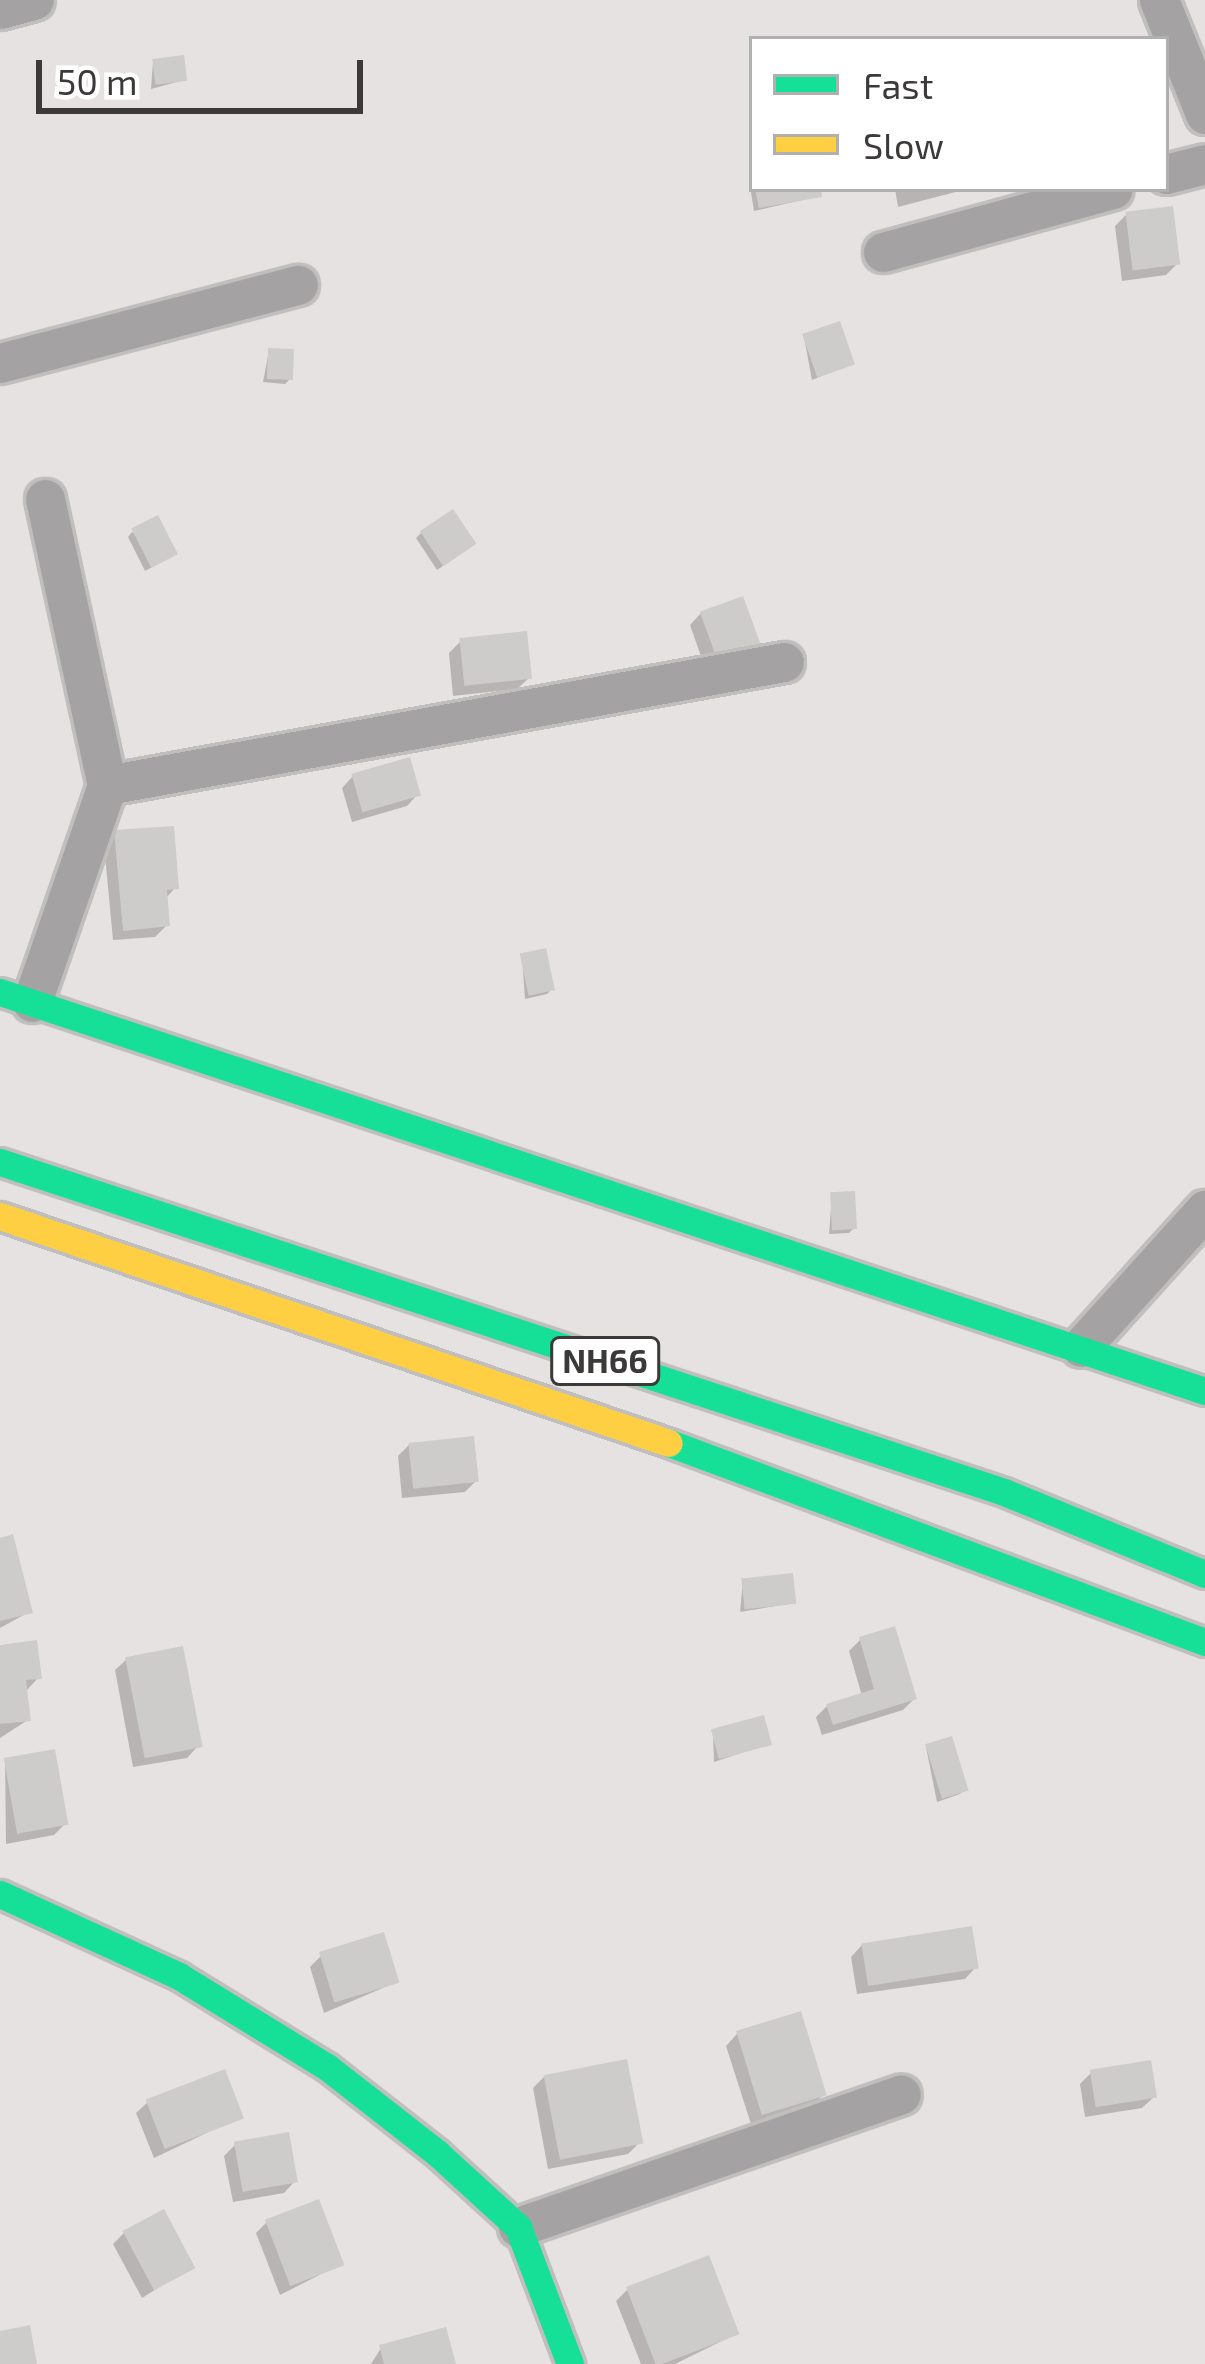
<!DOCTYPE html>
<style>
body{margin:0}
#map{position:relative;width:1205px;height:2364px;overflow:hidden;background:#e7e2e2;font-family:"Exo 2",sans-serif}
div>[style]{position:absolute}
.shadow>*{inset:0;background:#0003}
.building>*{inset:0;background:#cecbcb;transform-origin:0 0}
.roads{filter:drop-shadow(3px 0 #c1bebe) drop-shadow(-3px 0 #c1bebe) drop-shadow(0 3px #c1bebe) drop-shadow(0 -3px #c1bebe)}
.street>*{height:39px;margin:-19.5px;padding:0 19.5px;transform-origin:19.5px;border-radius:19.5px;background:#a4a2a2}
.fast>*{height:27px;margin:-13.5px;padding:0 13.5px;transform-origin:13.5px;border-radius:13.5px;background:#16e098}
.slow>*{height:27px;margin:-13.5px;padding:0 13.5px;transform-origin:13.5px;border-radius:13.5px;background:#ffcf43}
span{translate:-50% -50%;white-space:nowrap;text-align:center;line-height:1.15;-webkit-text-stroke:9px #fff;paint-order:stroke}
.shield-label span{padding:3px 9px;background:#fff;border:3px solid;border-radius:9px;-webkit-text-stroke-width:0}
.shield-label{font-size:33px;color:#3c3939;font-weight:700}
.legend{position:absolute;left:749px;top:36px;width:420px;height:156px;box-sizing:border-box;background:#fff;border:3px solid #b1b0b0;margin:0;padding:15px 21px;list-style:none;font-size:36px;color:#3c3939}
.legend li{display:flex;align-items:center;gap:24px;height:60px}
.legend b{width:60px;border:3px solid #b1b0b0}
.scale{position:absolute;left:36px;top:60px;width:327px;height:54px;box-sizing:border-box;border:6px solid #3c3939;border-top:0;padding-left:15px;font-size:36px;line-height:42px;white-space:nowrap;color:#3c3939;-webkit-text-stroke:9px #fff;paint-order:stroke}
</style>
<div id="map">
<div class="shadow">
<i style="clip-path:polygon(153px 62px,184px 80px,151px 89px)"></i>
<i style="clip-path:polygon(750px 186px,818px 189px,819px 196px,754px 211px)"></i>
<i style="clip-path:polygon(895px 189px,967px 189px,898px 207px)"></i>
<i style="clip-path:polygon(1126px 215px,1177px 264px,1166px 275px,1122px 281px,1115px 226px)"></i>
<i style="clip-path:polygon(804px 337px,851px 364px,812px 380px)"></i>
<i style="clip-path:polygon(269px 351px,290px 379px,285px 384px,263px 382px)"></i>
<i style="clip-path:polygon(132px 532px,169px 558px,145px 571px,128px 537px)"></i>
<i style="clip-path:polygon(421px 533px,468px 549px,437px 570px,416px 538px)"></i>
<i style="clip-path:polygon(701px 613px,751px 668px,710px 682px,690px 625px)"></i>
<i style="clip-path:polygon(460px 642px,529px 678px,517px 689px,453px 696px,449px 653px)"></i>
<i style="clip-path:polygon(353px 776px,418px 794px,407px 806px,352px 822px,342px 788px)"></i>
<i style="clip-path:polygon(116px 833px,176px 887px,165px 899px,167px 925px,155px 937px,113px 940px,104px 845px)"></i>
<i style="clip-path:polygon(522px 957px,552px 989px,547px 994px,525px 999px)"></i>
<i style="clip-path:polygon(832px 1196px,854px 1228px,849px 1233px,829px 1234px)"></i>
<i style="clip-path:polygon(409px 1445px,476px 1481px,465px 1492px,402px 1498px,398px 1456px)"></i>
<i style="clip-path:polygon(0 1541px,29px 1612px,0 1628px)"></i>
<i style="clip-path:polygon(743px 1580px,793px 1603px,740px 1612px)"></i>
<i style="clip-path:polygon(860px 1640px,914px 1699px,903px 1710px,822px 1735px,816px 1717px,827px 1706px,862px 1696px,849px 1651px)"></i>
<i style="clip-path:polygon(0 1648px,39px 1677px,25px 1692px,28px 1720px,0 1738px)"></i>
<i style="clip-path:polygon(127px 1659px,198px 1746px,187px 1758px,133px 1767px,115px 1670px)"></i>
<i style="clip-path:polygon(713px 1732px,768px 1744px,714px 1762px)"></i>
<i style="clip-path:polygon(926px 1747px,965px 1789px,960px 1794px,937px 1802px)"></i>
<i style="clip-path:polygon(5px 1761px,66px 1823px,54px 1835px,6px 1844px)"></i>
<i style="clip-path:polygon(862px 1945px,976px 1967px,965px 1979px,857px 1994px,851px 1957px)"></i>
<i style="clip-path:polygon(321px 1956px,397px 1982px,324px 2013px,310px 1967px)"></i>
<i style="clip-path:polygon(737px 2034px,824px 2094px,813px 2105px,751px 2124px,726px 2046px)"></i>
<i style="clip-path:polygon(1091px 2073px,1154px 2097px,1142px 2108px,1085px 2117px,1080px 2084px)"></i>
<i style="clip-path:polygon(544px 2077px,639px 2143px,628px 2154px,548px 2169px,533px 2088px)"></i>
<i style="clip-path:polygon(148px 2102px,240px 2117px,154px 2158px,136px 2113px)"></i>
<i style="clip-path:polygon(235px 2145px,295px 2181px,284px 2193px,233px 2202px,224px 2156px)"></i>
<i style="clip-path:polygon(267px 2222px,341px 2264px,280px 2295px,256px 2233px)"></i>
<i style="clip-path:polygon(124px 2233px,191px 2267px,142px 2298px,113px 2244px)"></i>
<i style="clip-path:polygon(627px 2290px,736px 2334px,675px 2364px,641px 2364px,616px 2301px)"></i>
<i style="clip-path:polygon(381px 2348px,453px 2364px,371px 2364px)"></i>
</div>
<div class="building">
<i style="left:184px;top:55px;width:26px;height:32px;rotate:83deg"></i>
<i style="clip-path:polygon(755px 189px,821px 189px,822px 197px,759px 208px)"></i>
<i style="left:1173px;top:206px;width:59px;height:48px;rotate:83deg"></i>
<i style="left:840px;top:321px;width:46px;height:40px;rotate:71deg"></i>
<i style="left:268px;top:348px;width:26px;height:31px;rotate:2deg"></i>
<i style="left:453px;top:509px;width:42px;height:40px;rotate:56deg"></i>
<i style="left:158px;top:515px;width:44px;height:30px;rotate:63deg"></i>
<i style="left:743px;top:596px;width:66px;height:46px;rotate:70deg"></i>
<i style="left:527px;top:631px;width:48px;height:68px;rotate:84deg"></i>
<i style="left:410px;top:757px;width:40px;height:61px;rotate:74deg"></i>
<i style="clip-path:polygon(174px 826px,179px 889px,167px 890px,170px 926px,123px 931px,114px 830px)"></i>
<i style="left:546px;top:948px;width:43px;height:27px;rotate:78deg"></i>
<i style="left:855px;top:1191px;width:38px;height:25px;rotate:87deg"></i>
<i style="left:474px;top:1436px;width:46px;height:66px;rotate:84deg"></i>
<i style="clip-path:polygon(13px 1534px,33px 1613px,0 1621px,0 1538px)"></i>
<i style="left:793px;top:1573px;width:31px;height:52px;rotate:84deg"></i>
<i style="clip-path:polygon(895px 1626px,917px 1699px,833px 1725px,826px 1704px,874px 1689px,859px 1637px)"></i>
<i style="clip-path:polygon(37px 1640px,42px 1679px,26px 1680px,31px 1721px,0 1724px,0 1645px)"></i>
<i style="left:183px;top:1646px;width:103px;height:59px;rotate:79deg"></i>
<i style="left:764px;top:1715px;width:31px;height:55px;rotate:75deg"></i>
<i style="left:952px;top:1736px;width:57px;height:28px;rotate:73deg"></i>
<i style="left:55px;top:1749px;width:77px;height:52px;rotate:80deg"></i>
<i style="left:972px;top:1926px;width:43px;height:112px;rotate:81deg"></i>
<i style="left:384px;top:1932px;width:53px;height:68px;rotate:73deg"></i>
<i style="left:801px;top:2011px;width:88px;height:68px;rotate:73deg"></i>
<i style="left:627px;top:2059px;width:86px;height:85px;rotate:79deg"></i>
<i style="left:1151px;top:2060px;width:38px;height:62px;rotate:81deg"></i>
<i style="left:225px;top:2069px;width:53px;height:85px;rotate:69deg"></i>
<i style="left:289px;top:2132px;width:51px;height:56px;rotate:80deg"></i>
<i style="left:319px;top:2199px;width:71px;height:58px;rotate:69deg"></i>
<i style="left:164px;top:2209px;width:67px;height:47px;rotate:62deg"></i>
<i style="left:709px;top:2255px;width:85px;height:89px;rotate:69deg"></i>
<i style="clip-path:polygon(30px 2325px,37px 2364px,0 2364px,0 2331px)"></i>
<i style="clip-path:polygon(446px 2327px,456px 2364px,384px 2364px,379px 2345px)"></i>
</div>
<div class="roads">
<div class="street">
<i style="left:1159px;top:0;width:123px;rotate:68deg"></i>
<i style="left:0;top:9px;width:35px;rotate:-15deg"></i>
<i style="left:1166px;top:174px;width:40px;rotate:-14.4deg"></i>
<i style="left:883px;top:252px;width:238px;rotate:-15.3deg"></i>
<i style="left:0;top:363px;width:308px;rotate:-14.7deg"></i>
<i style="left:45px;top:499px;width:293px;rotate:77.8deg"></i>
<i style="left:107px;top:785px;width:688px;rotate:-10.3deg"></i>
<i style="left:32px;top:1002px;width:230px;rotate:-70.9deg"></i>
<i style="left:1081px;top:1347px;width:185px;rotate:-47.9deg"></i>
<i style="left:518px;top:2227px;width:405px;rotate:-19.1deg"></i>
</div>
<div class="fast">
<i style="left:0;top:992px;width:1269px;rotate:18.32deg"></i>
<i style="left:0;top:1162px;width:1057px;rotate:18.19deg"></i>
<i style="left:1004px;top:1492px;width:217px;rotate:22.2deg"></i>
<i style="left:669px;top:1443px;width:572px;rotate:20.37deg"></i>
<i style="left:0;top:1894px;width:197px;rotate:24.6deg"></i>
<i style="left:179px;top:1976px;width:174px;rotate:31.6deg"></i>
<i style="left:327px;top:2067px;width:140px;rotate:38deg"></i>
<i style="left:437px;top:2153px;width:110px;rotate:42.4deg"></i>
<i style="left:518px;top:2227px;width:147px;rotate:69.2deg"></i>
</div>
<div class="slow">
<i style="left:0;top:1216px;width:706px;rotate:18.74deg"></i>
</div>
</div>
<div class="shield-label">
<span style="left:605px;top:1361px">NH66</span>
</div>
<ul class="legend">
<li><b style="height:15px;background:#16e098"></b>Fast</li>
<li><b style="height:15px;background:#ffcf43"></b>Slow</li>
</ul>
<div class="scale">50 m</div>
</div>
